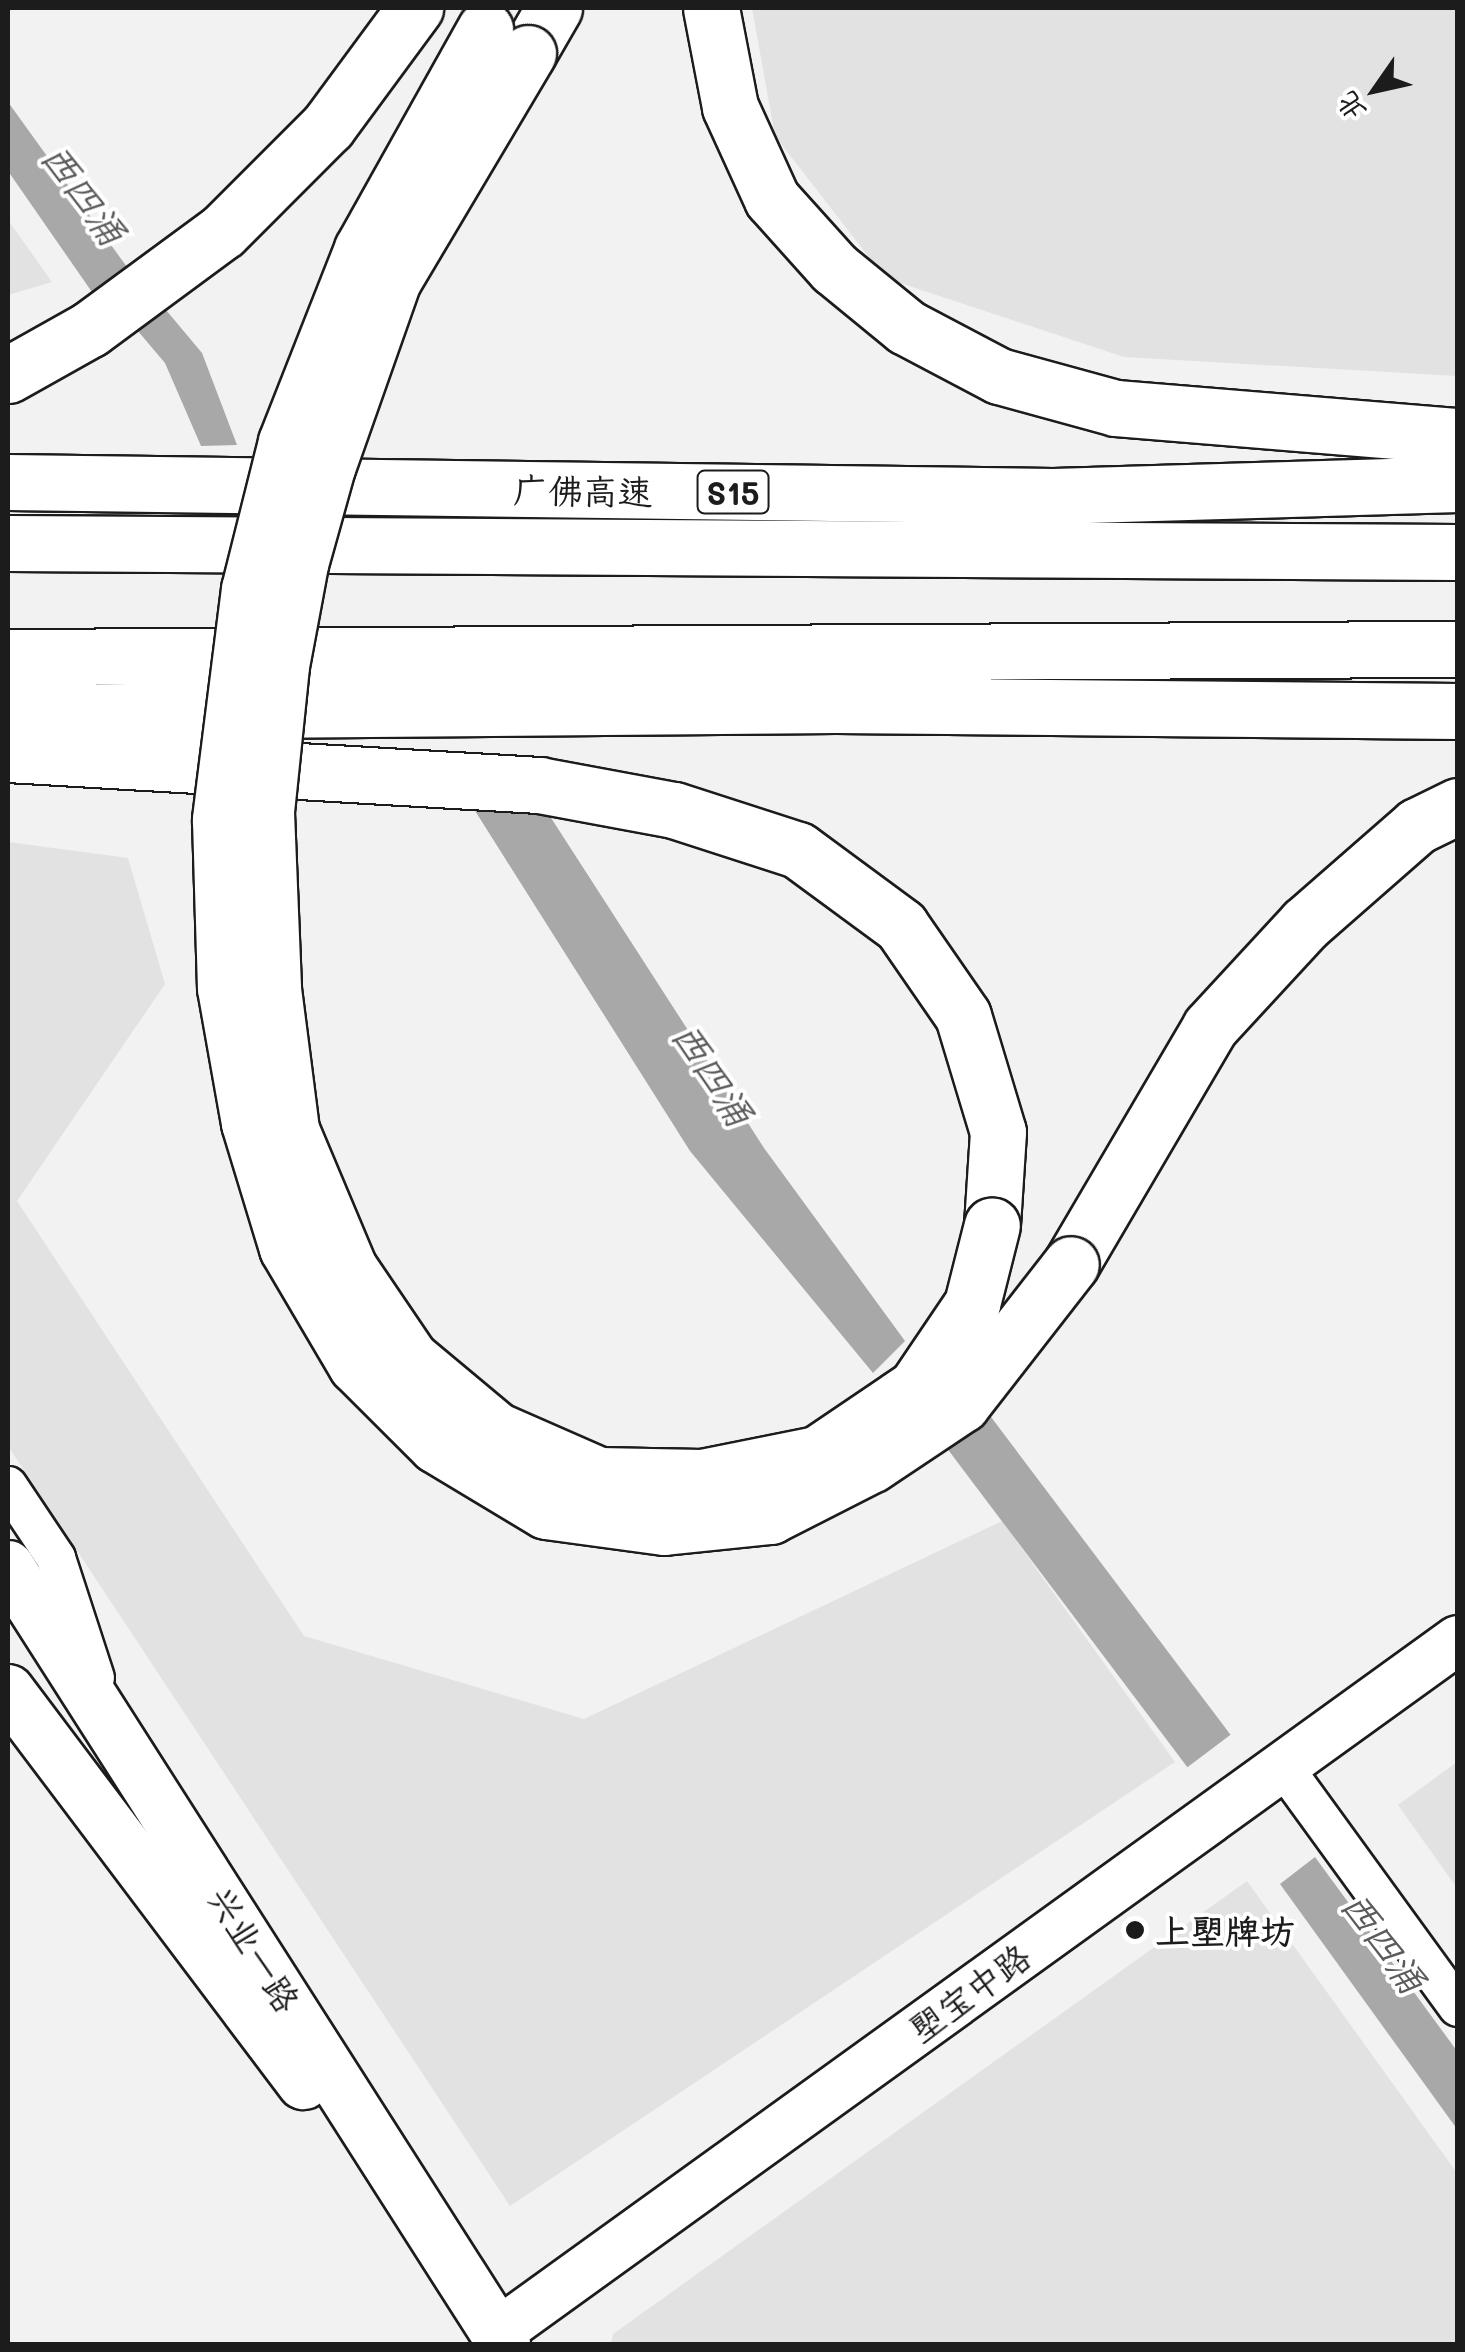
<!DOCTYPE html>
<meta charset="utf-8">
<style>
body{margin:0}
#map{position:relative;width:1465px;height:2352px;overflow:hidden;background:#f2f2f2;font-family:Mali,"LXGW WenKai TC",sans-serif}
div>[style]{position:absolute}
.built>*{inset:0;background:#e2e2e2}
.water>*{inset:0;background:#a8a8a8;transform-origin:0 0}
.roads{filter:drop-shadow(2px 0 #1c1c1c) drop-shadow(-2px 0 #1c1c1c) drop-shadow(0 2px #1c1c1c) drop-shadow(0 -2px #1c1c1c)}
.minor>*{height:38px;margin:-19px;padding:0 19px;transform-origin:19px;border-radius:19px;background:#fff}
.tertiary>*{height:48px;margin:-24px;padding:0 24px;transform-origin:24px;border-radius:24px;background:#fff}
.secondary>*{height:52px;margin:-26px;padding:0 26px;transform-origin:26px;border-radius:26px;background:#fff}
.motorway>*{height:55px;margin:-27.5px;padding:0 27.5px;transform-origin:27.5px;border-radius:27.5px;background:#fff}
.bridges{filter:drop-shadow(2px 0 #1c1c1c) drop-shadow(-2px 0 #1c1c1c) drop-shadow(0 2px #1c1c1c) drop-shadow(0 -2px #1c1c1c)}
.motorway-bridge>*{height:55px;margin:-27.5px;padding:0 27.5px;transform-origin:27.5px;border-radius:27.5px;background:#fff}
.dots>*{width:28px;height:28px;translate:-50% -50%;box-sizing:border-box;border:5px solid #fff;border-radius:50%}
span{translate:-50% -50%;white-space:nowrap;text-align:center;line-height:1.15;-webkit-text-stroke:8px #fff;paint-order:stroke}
.shield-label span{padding:2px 8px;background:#fff;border:2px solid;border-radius:8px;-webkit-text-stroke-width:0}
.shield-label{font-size:32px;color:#1c1c1c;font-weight:700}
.street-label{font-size:35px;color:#1c1c1c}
.poi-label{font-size:35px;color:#1c1c1c;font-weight:700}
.left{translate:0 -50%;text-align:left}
.water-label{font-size:38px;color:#5b5b5b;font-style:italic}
.frame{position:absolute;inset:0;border:10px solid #1c1c1c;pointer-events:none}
.north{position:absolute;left:1325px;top:40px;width:100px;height:100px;-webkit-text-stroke:8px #fff;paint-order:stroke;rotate:236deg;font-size:28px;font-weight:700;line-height:40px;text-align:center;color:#1c1c1c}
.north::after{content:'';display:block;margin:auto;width:35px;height:45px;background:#1c1c1c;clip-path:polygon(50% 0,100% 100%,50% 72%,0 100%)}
</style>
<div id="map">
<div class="built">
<i style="clip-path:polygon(752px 8px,1457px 8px,1457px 376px,1124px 357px,885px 278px,775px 136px)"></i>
<i style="clip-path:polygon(8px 220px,52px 282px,8px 295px)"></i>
<i style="clip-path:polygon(8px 842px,128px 858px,165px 984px,17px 1201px,304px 1636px,584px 1719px,1002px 1521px,1175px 1762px,510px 2206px,8px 1446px)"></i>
<i style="clip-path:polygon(1457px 1762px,1457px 1888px,1398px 1805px)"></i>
<i style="clip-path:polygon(1247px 1881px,1457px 2173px,1457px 2344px,611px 2344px,613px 2334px)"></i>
</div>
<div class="water">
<i style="clip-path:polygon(8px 102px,132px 274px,94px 295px,8px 171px)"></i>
<i style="clip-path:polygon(166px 310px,202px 353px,237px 445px,201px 446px,165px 363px,137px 330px)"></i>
<i style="clip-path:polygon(472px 806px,544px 807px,764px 1148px,905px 1341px,873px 1373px,690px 1151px)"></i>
<i style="left:985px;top:1409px;width:408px;height:54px;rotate:53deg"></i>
<i style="clip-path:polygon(1315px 1857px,1457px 2051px,1457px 2129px,1280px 1884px)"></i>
</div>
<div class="roads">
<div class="minor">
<i style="left:8px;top:1486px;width:87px;rotate:56.3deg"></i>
<i style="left:56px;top:1558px;width:126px;rotate:72deg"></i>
<i style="left:1282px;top:1765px;width:299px;rotate:54deg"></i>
</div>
<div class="tertiary">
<i style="left:496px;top:2334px;width:1186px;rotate:-35.81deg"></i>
</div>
<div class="secondary">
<i style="left:8px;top:1567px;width:922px;rotate:57.45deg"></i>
<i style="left:8px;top:1691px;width:491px;rotate:53deg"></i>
</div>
<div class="motorway">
<i style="left:711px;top:8px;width:101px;rotate:79.1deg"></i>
<i style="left:730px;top:107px;width:101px;rotate:65.5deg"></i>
<i style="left:772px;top:199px;width:93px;rotate:48.1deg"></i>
<i style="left:834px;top:268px;width:93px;rotate:39.3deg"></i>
<i style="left:906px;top:327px;width:105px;rotate:27.8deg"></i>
<i style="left:999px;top:376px;width:121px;rotate:15.3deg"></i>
<i style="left:1116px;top:408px;width:343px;rotate:4.7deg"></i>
<i style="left:528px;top:53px;width:52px;rotate:-60deg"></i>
<i style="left:8px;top:375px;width:94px;rotate:-29.3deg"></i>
<i style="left:90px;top:329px;width:165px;rotate:-36.4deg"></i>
<i style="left:223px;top:231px;width:148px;rotate:-45deg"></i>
<i style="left:328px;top:126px;width:147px;rotate:-53.6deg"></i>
<i style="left:8px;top:482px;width:1045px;rotate:0.77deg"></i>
<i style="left:1053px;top:496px;width:405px;rotate:-1.7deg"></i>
<i style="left:8px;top:543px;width:1450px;rotate:0.36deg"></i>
<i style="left:8px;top:657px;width:1450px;rotate:-0.32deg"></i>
<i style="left:8px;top:712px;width:828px;rotate:-0.48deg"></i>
<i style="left:836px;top:705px;width:622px;rotate:0.55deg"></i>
<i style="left:8px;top:754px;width:532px;rotate:3.34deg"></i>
<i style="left:539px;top:785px;width:137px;rotate:10.5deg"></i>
<i style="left:674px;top:810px;width:130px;rotate:17.9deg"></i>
<i style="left:798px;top:850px;width:128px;rotate:36.4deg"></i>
<i style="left:901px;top:926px;width:109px;rotate:55.4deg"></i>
<i style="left:963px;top:1016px;width:121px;rotate:73.2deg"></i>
<i style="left:998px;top:1132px;width:93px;rotate:93.7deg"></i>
<i style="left:1071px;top:1264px;width:275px;rotate:-59.6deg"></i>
<i style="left:1210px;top:1027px;width:140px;rotate:-47.3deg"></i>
<i style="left:1305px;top:924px;width:149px;rotate:-41.2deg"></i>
<i style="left:1417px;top:826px;width:46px;rotate:-26deg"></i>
</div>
</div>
<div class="bridges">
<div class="motorway-bridge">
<i style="left:485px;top:29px;width:252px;rotate:119.2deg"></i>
<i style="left:362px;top:249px;width:207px;rotate:111.5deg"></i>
<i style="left:286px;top:442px;width:152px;rotate:104.1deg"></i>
<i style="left:249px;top:589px;width:233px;rotate:97.2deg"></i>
<i style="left:220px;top:820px;width:168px;rotate:88.3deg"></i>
<i style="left:225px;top:988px;width:137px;rotate:79.9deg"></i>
<i style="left:249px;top:1123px;width:131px;rotate:73.1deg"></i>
<i style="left:287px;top:1248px;width:136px;rotate:59.5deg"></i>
<i style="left:356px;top:1365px;width:113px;rotate:45deg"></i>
<i style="left:436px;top:1445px;width:128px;rotate:31deg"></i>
<i style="left:546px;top:1511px;width:119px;rotate:7.7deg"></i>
<i style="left:664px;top:1527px;width:107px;rotate:-5.9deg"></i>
<i style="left:770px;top:1516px;width:114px;rotate:-27deg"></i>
<i style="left:872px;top:1464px;width:108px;rotate:-33.7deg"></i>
<i style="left:962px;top:1404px;width:177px;rotate:-52.1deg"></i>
<i style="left:528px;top:53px;width:264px;rotate:120.7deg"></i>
<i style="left:393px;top:280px;width:198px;rotate:109.4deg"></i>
<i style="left:327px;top:467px;width:101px;rotate:105.6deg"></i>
<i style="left:300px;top:564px;width:104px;rotate:100.6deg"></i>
<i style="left:281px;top:666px;width:147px;rotate:95.9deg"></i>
<i style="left:266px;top:812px;width:177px;rotate:87.7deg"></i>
<i style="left:273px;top:989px;width:142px;rotate:82.7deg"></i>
<i style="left:291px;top:1130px;width:150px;rotate:67.2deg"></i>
<i style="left:349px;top:1268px;width:109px;rotate:55.9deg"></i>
<i style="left:410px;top:1358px;width:112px;rotate:39.9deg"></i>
<i style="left:496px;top:1430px;width:112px;rotate:23.6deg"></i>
<i style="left:599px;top:1475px;width:103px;rotate:1.1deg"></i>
<i style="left:702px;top:1477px;width:117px;rotate:-11.3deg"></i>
<i style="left:817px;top:1454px;width:120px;rotate:-34.1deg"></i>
<i style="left:916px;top:1387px;width:100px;rotate:-56deg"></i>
<i style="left:972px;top:1304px;width:81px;rotate:-75.8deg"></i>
</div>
</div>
<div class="dots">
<i style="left:1135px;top:1930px;background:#1c1c1c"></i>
</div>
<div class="shield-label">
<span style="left:733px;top:492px">S15</span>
</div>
<div class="street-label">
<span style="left:583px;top:490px;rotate:1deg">广佛高速</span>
<span style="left:255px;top:1949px;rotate:58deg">兴业一路</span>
<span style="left:969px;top:1992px;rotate:-36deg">塱宝中路</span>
</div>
<div class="poi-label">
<span class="left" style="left:1155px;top:1930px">上塱牌坊</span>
</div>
<div class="water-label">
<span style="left:84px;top:194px;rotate:54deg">西四涌</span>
<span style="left:713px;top:1074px;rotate:57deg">西四涌</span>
<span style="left:1384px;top:1942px;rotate:54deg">西四涌</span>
</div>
<div class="frame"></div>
<div class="north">北</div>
</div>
